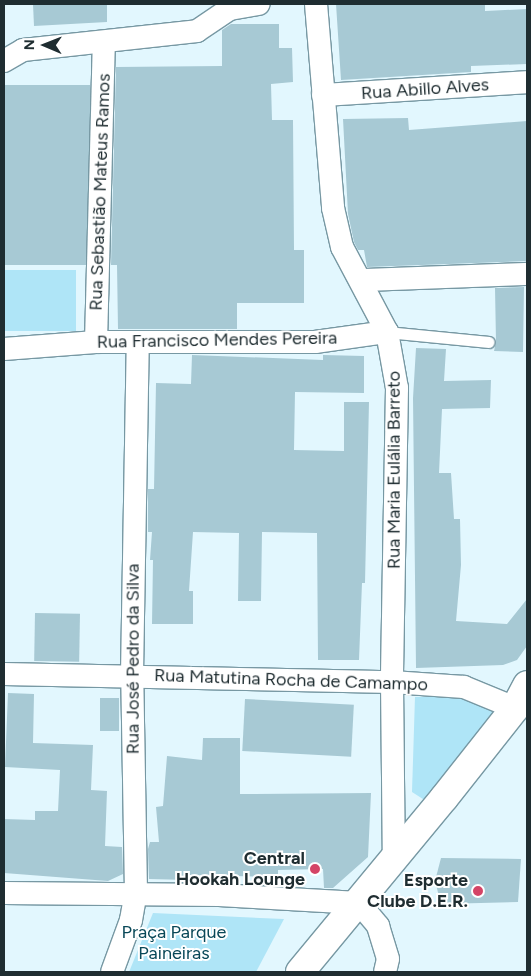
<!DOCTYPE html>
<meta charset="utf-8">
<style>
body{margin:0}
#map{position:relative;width:531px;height:976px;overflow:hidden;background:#e2f7fe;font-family:Figtree,sans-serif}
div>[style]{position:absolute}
.green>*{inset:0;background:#afe5f7;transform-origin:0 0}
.building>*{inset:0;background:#a7c9d4;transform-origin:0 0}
.roads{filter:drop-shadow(1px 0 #7798a3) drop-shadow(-1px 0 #7798a3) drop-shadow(0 1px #7798a3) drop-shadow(0 -1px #7798a3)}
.service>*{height:11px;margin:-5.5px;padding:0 5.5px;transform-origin:5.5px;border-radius:5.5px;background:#fff}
.minor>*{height:22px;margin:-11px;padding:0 11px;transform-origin:11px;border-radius:11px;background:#fff}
.tertiary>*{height:28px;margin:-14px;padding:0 14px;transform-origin:14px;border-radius:14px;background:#fff}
.dots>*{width:14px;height:14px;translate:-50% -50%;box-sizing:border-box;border:2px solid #fff;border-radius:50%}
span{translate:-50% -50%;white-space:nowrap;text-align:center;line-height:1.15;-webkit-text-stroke:4px #fff;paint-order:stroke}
.street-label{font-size:18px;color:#1f2d31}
.poi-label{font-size:18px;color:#1f2d31;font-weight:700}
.right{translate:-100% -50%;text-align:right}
.park-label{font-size:18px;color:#094858}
.frame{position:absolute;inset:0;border:5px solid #1f2d31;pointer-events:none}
.north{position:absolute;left:20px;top:20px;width:50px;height:50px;-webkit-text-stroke:4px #fff;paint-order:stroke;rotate:271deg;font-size:14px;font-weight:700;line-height:20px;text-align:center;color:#1f2d31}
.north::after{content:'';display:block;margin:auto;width:18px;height:22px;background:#1f2d31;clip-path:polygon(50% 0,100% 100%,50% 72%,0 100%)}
</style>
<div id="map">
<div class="green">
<i style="left:4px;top:270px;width:72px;height:61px"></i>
<i style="clip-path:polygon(451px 696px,497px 708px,426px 801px,412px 792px,415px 697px)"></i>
<i style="clip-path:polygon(153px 913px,284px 919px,256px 972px,129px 972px)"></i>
</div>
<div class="building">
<i style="clip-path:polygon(33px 4px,107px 4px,107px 22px,34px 26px)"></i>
<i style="clip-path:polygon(336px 4px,485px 4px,485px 11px,527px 9px,527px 64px,471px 66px,471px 72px,341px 80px)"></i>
<i style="clip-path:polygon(231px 24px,279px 24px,279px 48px,292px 48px,293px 82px,271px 84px,272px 120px,293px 120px,294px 250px,304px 250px,304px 303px,237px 303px,237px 329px,118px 329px,117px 265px,111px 265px,116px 67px,222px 66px,222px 30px)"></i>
<i style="left:4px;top:85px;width:86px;height:180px"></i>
<i style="clip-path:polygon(408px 118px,409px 130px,527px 121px,527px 261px,367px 267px,364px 250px,358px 250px,354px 242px,348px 214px,343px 119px)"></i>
<i style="clip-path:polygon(524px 287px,523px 352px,494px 351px,496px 342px,495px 288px)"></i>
<i style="clip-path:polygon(416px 348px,446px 349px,444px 381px,491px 380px,490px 408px,442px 409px,439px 473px,451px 473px,454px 519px,460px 519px,461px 565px,456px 621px,507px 624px,527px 599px,527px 646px,517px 660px,503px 665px,416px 668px,413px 398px)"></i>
<i style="clip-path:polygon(192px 355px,323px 360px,323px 355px,364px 356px,364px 393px,295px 392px,294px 450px,344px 451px,344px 402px,369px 402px,365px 583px,362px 583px,359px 660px,318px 660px,317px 533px,262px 532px,261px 601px,238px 601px,239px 533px,193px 532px,189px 591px,193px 591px,193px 624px,152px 624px,153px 560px,150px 560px,152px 532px,148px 532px,148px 489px,154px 489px,156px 383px,191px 384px)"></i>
<i style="left:35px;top:613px;width:45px;height:48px;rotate:1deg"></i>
<i style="clip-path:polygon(8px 693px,34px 694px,33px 743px,93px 745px,91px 790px,107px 791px,105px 846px,122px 847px,123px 874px,108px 881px,4px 873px,4px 819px,35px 820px,35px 811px,58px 811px,60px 770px,5px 767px)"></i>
<i style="left:100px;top:698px;width:19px;height:33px"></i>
<i style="left:245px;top:699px;width:109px;height:52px;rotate:3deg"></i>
<i style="clip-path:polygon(203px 738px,240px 738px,240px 794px,371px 793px,368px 857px,333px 888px,324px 888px,323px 869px,278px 870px,278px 877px,188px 875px,188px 880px,149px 879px,148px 849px,150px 842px,159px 842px,156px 807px,163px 806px,167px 756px,202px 760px)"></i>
<i style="clip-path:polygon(441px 858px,521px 859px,518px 902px,441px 904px,435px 881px)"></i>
</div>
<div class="roads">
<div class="service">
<i style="left:387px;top:332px;width:102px;rotate:5.6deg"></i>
</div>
<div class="minor">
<i style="left:316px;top:4px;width:205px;rotate:85.2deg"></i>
<i style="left:333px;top:208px;width:40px;rotate:77deg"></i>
<i style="left:342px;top:247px;width:96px;rotate:62.1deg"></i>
<i style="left:387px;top:332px;width:57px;rotate:79.9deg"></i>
<i style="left:397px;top:388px;width:294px;rotate:91deg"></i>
<i style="left:392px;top:682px;width:178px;rotate:89.4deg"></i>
<i style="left:4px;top:61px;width:22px;rotate:-30deg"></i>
<i style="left:23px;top:50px;width:175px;rotate:-6.2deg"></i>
<i style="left:197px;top:31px;width:40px;rotate:-34deg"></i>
<i style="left:230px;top:9px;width:29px;rotate:-10deg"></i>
<i style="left:323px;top:95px;width:204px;rotate:-3.6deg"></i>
<i style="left:363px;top:280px;width:164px;rotate:-2.1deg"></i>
<i style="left:96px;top:342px;width:300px;rotate:-88.5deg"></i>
<i style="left:4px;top:349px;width:92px;rotate:-4.4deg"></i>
<i style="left:96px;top:342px;width:219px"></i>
<i style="left:315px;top:342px;width:73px;rotate:-7.9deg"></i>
<i style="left:4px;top:674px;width:388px;rotate:1.2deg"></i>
<i style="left:392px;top:682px;width:72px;rotate:4deg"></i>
<i style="left:464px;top:687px;width:55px;rotate:22.4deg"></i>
<i style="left:4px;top:893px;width:215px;rotate:0.5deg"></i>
<i style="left:219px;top:895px;width:140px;rotate:3.3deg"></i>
<i style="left:359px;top:903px;width:30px;rotate:50deg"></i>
<i style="left:378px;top:926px;width:34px;rotate:73deg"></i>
<i style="left:388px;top:959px;width:13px;rotate:103deg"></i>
<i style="left:112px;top:972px;width:55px;rotate:-69.9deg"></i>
<i style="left:131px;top:920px;width:27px;rotate:-80deg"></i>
<i style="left:136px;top:893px;width:219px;rotate:-91deg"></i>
<i style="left:132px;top:674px;width:332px;rotate:-89deg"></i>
</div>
<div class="tertiary">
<i style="left:300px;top:972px;width:226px;rotate:-50.4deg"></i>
<i style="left:444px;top:798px;width:115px;rotate:-51.7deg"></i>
<i style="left:515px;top:708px;width:26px;rotate:-62deg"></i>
</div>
</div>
<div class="dots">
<i style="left:315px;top:869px;background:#d44466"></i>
<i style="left:478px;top:891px;background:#d44466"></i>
</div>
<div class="street-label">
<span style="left:425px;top:89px;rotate:-4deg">Rua Abillo Alves</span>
<span style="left:100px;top:192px;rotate:-88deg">Rua Sebastião Mateus Ramos</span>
<span style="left:217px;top:340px;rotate:-1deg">Rua Francisco Mendes Pereira</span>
<span style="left:394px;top:470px;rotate:-90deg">Rua Maria Eulália Barreto</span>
<span style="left:133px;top:659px;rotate:-90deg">Rua José Pedro da Silva</span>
<span style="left:291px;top:680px;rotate:2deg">Rua Matutina Rocha de Camampo</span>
</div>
<div class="poi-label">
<span class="right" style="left:305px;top:869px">Central<br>Hookah Lounge</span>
<span class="right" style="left:468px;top:891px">Esporte<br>Clube D.E.R.</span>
</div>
<div class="park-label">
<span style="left:174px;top:943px">Praça Parque<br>Paineiras</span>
</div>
<div class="frame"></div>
<div class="north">N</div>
</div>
